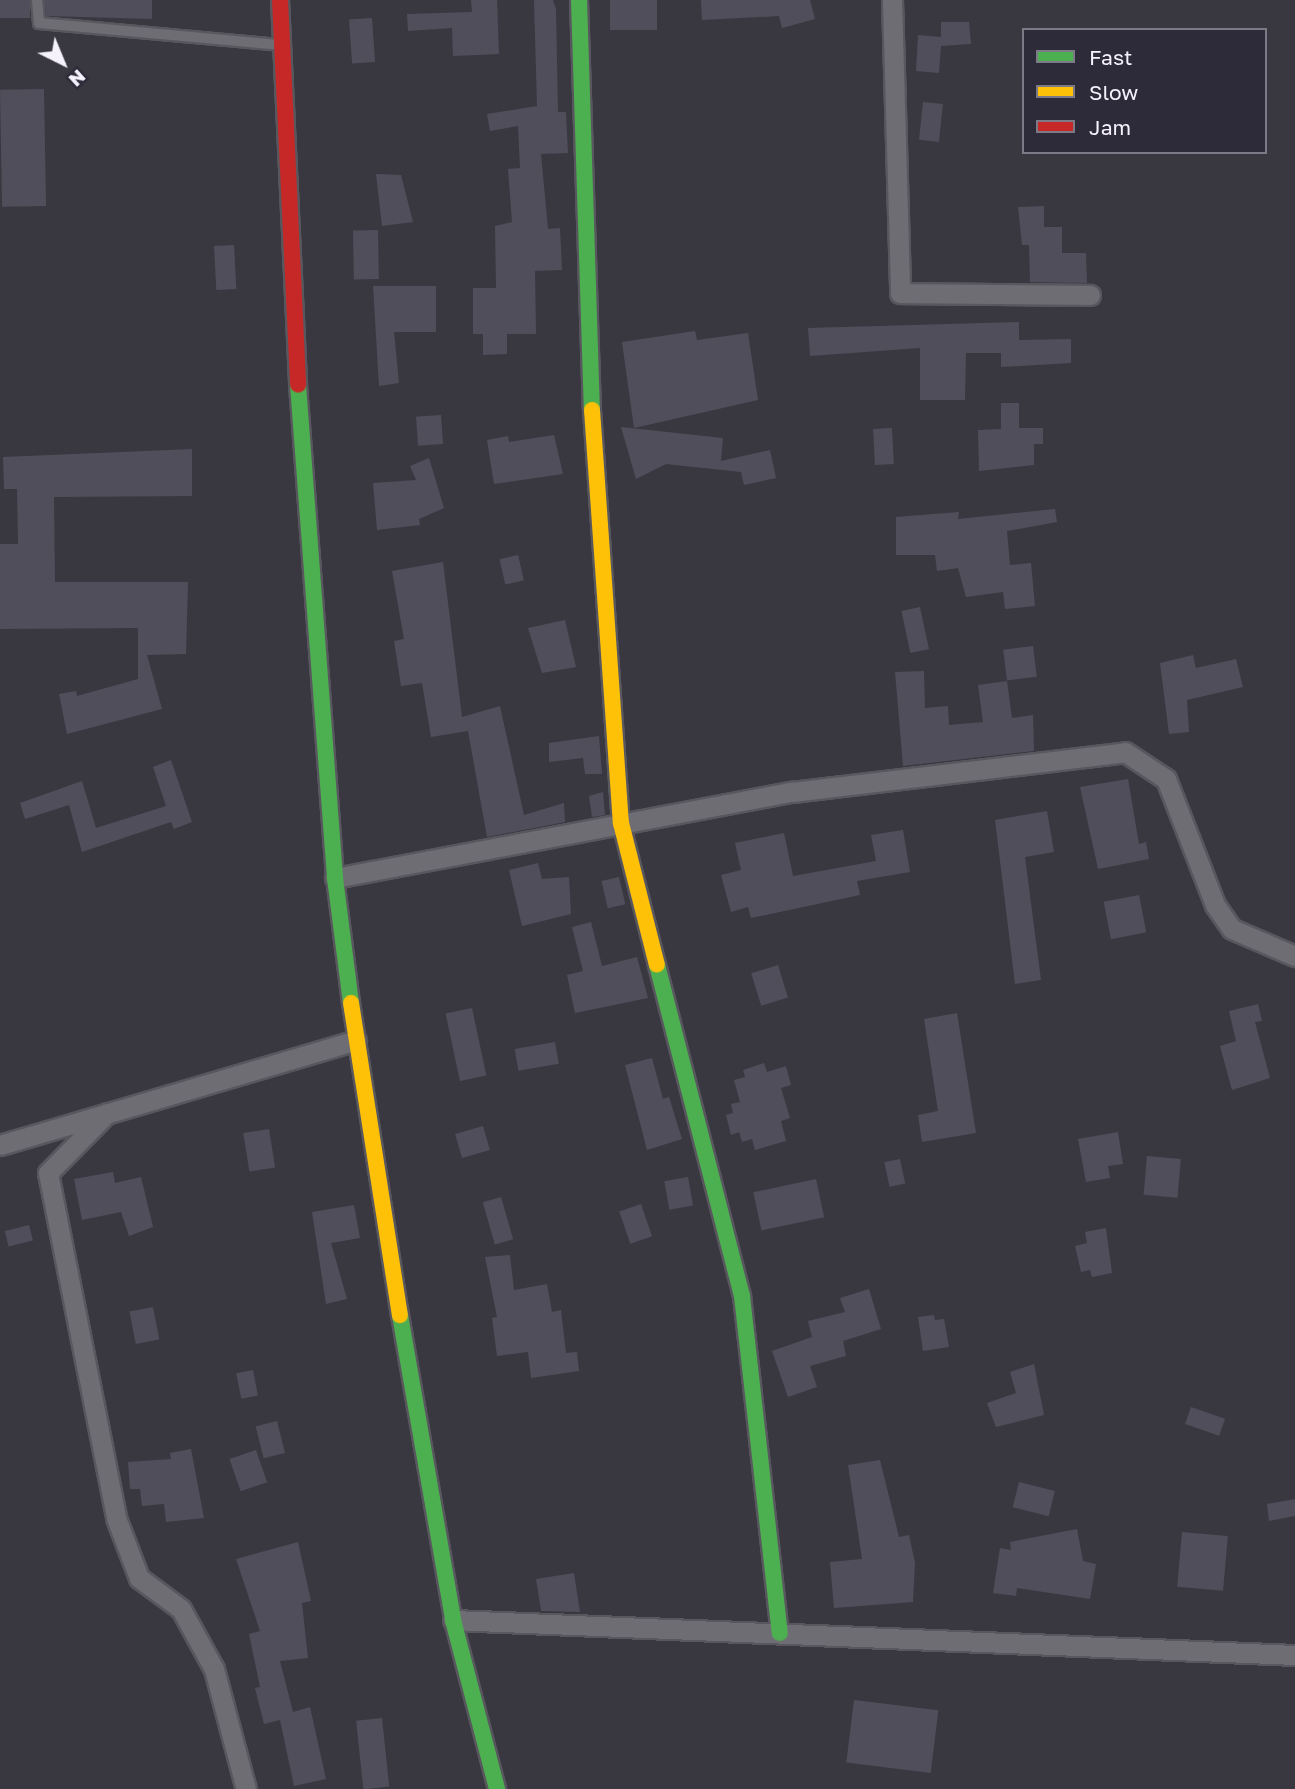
<!DOCTYPE html>
<style>
body{margin:0}
#map{position:relative;width:1295px;height:1789px;overflow:hidden;background:#393840;font-family:"Golos Text",sans-serif}
div>[style]{position:absolute}
.building>*{inset:0;background:#514e5b;transform-origin:0 0}
.roads{filter:drop-shadow(2px 0 #58575e) drop-shadow(-2px 0 #58575e) drop-shadow(0 2px #58575e) drop-shadow(0 -2px #58575e)}
.lane>*{height:10px;margin:-5px;padding:0 5px;transform-origin:5px;border-radius:5px;background:#6e6d73}
.street>*{height:19px;margin:-9.5px;padding:0 9.5px;transform-origin:9.5px;border-radius:9.5px;background:#6e6d73}
.fast>*{height:16px;margin:-8px;padding:0 8px;transform-origin:8px;border-radius:8px;background:#4caf50}
.slow>*{height:16px;margin:-8px;padding:0 8px;transform-origin:8px;border-radius:8px;background:#ffc107}
.jam>*{height:16px;margin:-8px;padding:0 8px;transform-origin:8px;border-radius:8px;background:#c62828}
span{translate:-50% -50%;white-space:nowrap;text-align:center;line-height:1.15;-webkit-text-stroke:6px #2d2a39;paint-order:stroke}
.legend{position:absolute;left:1022px;top:28px;width:245px;height:126px;box-sizing:border-box;background:#2d2a39;border:2px solid #7d7a87;margin:0;padding:9px 12px;list-style:none;font-size:21px;color:#f5f2fd}
.legend li{display:flex;align-items:center;gap:14px;height:35px}
.legend b{width:35px;border:2px solid #7d7a87}
.north{position:absolute;left:28px;top:28px;width:70px;height:70px;-webkit-text-stroke:5px #2d2a39;paint-order:stroke;rotate:137deg;font-size:19px;font-weight:700;line-height:28px;text-align:center;color:#f5f2fd}
.north::after{content:'';display:block;margin:auto;width:24px;height:32px;background:#f5f2fd;clip-path:polygon(50% 0,100% 100%,50% 72%,0 100%)}
</style>
<div id="map">
<div class="building">
<i style="left:0;top:0;width:30px;height:18px"></i>
<i style="clip-path:polygon(44px 0,152px 0,152px 19px,46px 16px)"></i>
<i style="clip-path:polygon(471px 0,497px 0,499px 54px,453px 56px,452px 28px,408px 31px,407px 14px,472px 12px)"></i>
<i style="clip-path:polygon(534px 0,553px 0,556px 9px,558px 112px,566px 112px,568px 153px,541px 154px,548px 229px,560px 228px,562px 270px,535px 271px,536px 334px,507px 334px,507px 354px,483px 355px,483px 334px,473px 334px,473px 288px,496px 288px,495px 226px,512px 222px,508px 169px,520px 168px,518px 126px,490px 131px,487px 114px,537px 106px)"></i>
<i style="left:610px;top:0;width:47px;height:30px"></i>
<i style="clip-path:polygon(701px 0,810px 0,815px 19px,782px 28px,779px 16px,702px 20px)"></i>
<i style="left:372px;top:18px;width:44px;height:23px;rotate:86deg"></i>
<i style="clip-path:polygon(941px 22px,969px 22px,971px 44px,941px 46px,939px 73px,916px 71px,918px 35px,941px 37px)"></i>
<i style="left:44px;top:89px;width:117px;height:44px;rotate:89deg"></i>
<i style="left:923px;top:102px;width:20px;height:38px;rotate:6deg"></i>
<i style="clip-path:polygon(376px 174px,401px 175px,413px 222px,382px 226px)"></i>
<i style="clip-path:polygon(1044px 206px,1044px 227px,1062px 227px,1062px 253px,1086px 253px,1087px 283px,1030px 282px,1029px 245px,1022px 245px,1018px 207px)"></i>
<i style="left:378px;top:230px;width:49px;height:25px;rotate:89deg"></i>
<i style="left:234px;top:245px;width:44px;height:20px;rotate:87deg"></i>
<i style="clip-path:polygon(373px 286px,436px 286px,436px 332px,394px 332px,399px 383px,379px 386px)"></i>
<i style="clip-path:polygon(1019px 322px,1019px 340px,1071px 339px,1071px 363px,1001px 367px,1001px 353px,966px 353px,965px 400px,920px 400px,920px 348px,810px 356px,808px 328px)"></i>
<i style="clip-path:polygon(695px 331px,697px 340px,748px 333px,758px 400px,634px 428px,622px 342px)"></i>
<i style="clip-path:polygon(1001px 403px,1019px 403px,1019px 428px,1043px 428px,1043px 444px,1034px 444px,1034px 465px,979px 471px,978px 430px,1001px 429px)"></i>
<i style="left:441px;top:415px;width:29px;height:25px;rotate:86deg"></i>
<i style="clip-path:polygon(621px 427px,723px 438px,721px 461px,770px 450px,776px 478px,744px 485px,741px 472px,666px 464px,636px 479px)"></i>
<i style="left:892px;top:428px;width:36px;height:19px;rotate:87deg"></i>
<i style="clip-path:polygon(554px 435px,563px 474px,494px 484px,487px 440px,508px 436px,509px 442px)"></i>
<i style="clip-path:polygon(192px 449px,192px 496px,54px 497px,55px 582px,188px 582px,186px 654px,147px 655px,162px 709px,67px 734px,59px 694px,76px 691px,77px 696px,138px 679px,138px 628px,0 629px,0 544px,18px 544px,17px 489px,4px 489px,3px 457px)"></i>
<i style="clip-path:polygon(429px 458px,444px 508px,419px 519px,420px 525px,377px 530px,373px 483px,416px 480px,410px 466px)"></i>
<i style="clip-path:polygon(1055px 509px,1057px 522px,1007px 531px,1010px 565px,1031px 563px,1035px 606px,1005px 609px,1003px 592px,966px 597px,958px 568px,937px 571px,935px 555px,896px 555px,896px 517px,959px 512px,958px 519px)"></i>
<i style="left:518px;top:555px;width:26px;height:19px;rotate:77deg"></i>
<i style="clip-path:polygon(443px 562px,462px 717px,500px 706px,524px 815px,564px 803px,565px 822px,487px 837px,468px 731px,431px 737px,422px 683px,401px 686px,394px 641px,404px 639px,392px 571px)"></i>
<i style="left:920px;top:607px;width:43px;height:19px;rotate:78deg"></i>
<i style="clip-path:polygon(565px 620px,576px 667px,542px 673px,528px 628px)"></i>
<i style="left:1033px;top:646px;width:31px;height:30px;rotate:83deg"></i>
<i style="clip-path:polygon(1193px 655px,1196px 668px,1236px 659px,1243px 687px,1187px 700px,1189px 732px,1169px 734px,1160px 663px)"></i>
<i style="clip-path:polygon(924px 671px,925px 708px,948px 706px,949px 725px,983px 722px,978px 685px,1007px 681px,1012px 718px,1033px 715px,1034px 751px,903px 766px,895px 672px)"></i>
<i style="clip-path:polygon(599px 736px,602px 774px,585px 774px,583px 758px,549px 762px,549px 743px)"></i>
<i style="clip-path:polygon(171px 760px,192px 822px,174px 829px,171px 822px,82px 852px,69px 805px,25px 819px,20px 803px,82px 781px,96px 828px,166px 806px,153px 767px)"></i>
<i style="clip-path:polygon(1128px 779px,1139px 844px,1146px 842px,1149px 859px,1098px 869px,1080px 787px)"></i>
<i style="clip-path:polygon(603px 792px,605px 815px,592px 817px,589px 796px)"></i>
<i style="clip-path:polygon(1047px 811px,1054px 852px,1025px 857px,1041px 980px,1015px 984px,995px 820px)"></i>
<i style="clip-path:polygon(903px 830px,910px 872px,857px 881px,860px 895px,751px 918px,748px 907px,731px 912px,721px 875px,741px 870px,735px 843px,784px 833px,793px 876px,876px 861px,871px 835px)"></i>
<i style="clip-path:polygon(538px 863px,542px 879px,569px 877px,571px 914px,522px 926px,509px 870px)"></i>
<i style="left:619px;top:877px;width:28px;height:18px;rotate:77deg"></i>
<i style="left:1139px;top:895px;width:38px;height:36px;rotate:79deg"></i>
<i style="clip-path:polygon(591px 922px,602px 966px,637px 957px,648px 998px,575px 1013px,567px 975px,583px 971px,572px 927px)"></i>
<i style="left:778px;top:965px;width:34px;height:28px;rotate:73deg"></i>
<i style="clip-path:polygon(1258px 1004px,1262px 1021px,1255px 1022px,1270px 1078px,1232px 1090px,1220px 1046px,1236px 1041px,1229px 1011px)"></i>
<i style="left:472px;top:1008px;width:69px;height:27px;rotate:78deg"></i>
<i style="clip-path:polygon(957px 1013px,976px 1133px,922px 1142px,918px 1115px,938px 1111px,924px 1019px)"></i>
<i style="left:555px;top:1042px;width:22px;height:41px;rotate:80deg"></i>
<i style="clip-path:polygon(652px 1058px,663px 1099px,669px 1097px,682px 1139px,647px 1150px,625px 1065px)"></i>
<i style="clip-path:polygon(764px 1063px,767px 1072px,786px 1066px,791px 1085px,781px 1088px,790px 1118px,781px 1121px,786px 1141px,755px 1150px,752px 1139px,742px 1142px,739px 1132px,731px 1135px,726px 1115px,733px 1113px,731px 1104px,740px 1102px,734px 1080px,745px 1077px,743px 1070px)"></i>
<i style="left:483px;top:1126px;width:25px;height:29px;rotate:74deg"></i>
<i style="left:269px;top:1129px;width:39px;height:26px;rotate:81deg"></i>
<i style="clip-path:polygon(1118px 1132px,1123px 1164px,1108px 1166px,1110px 1178px,1086px 1182px,1078px 1139px)"></i>
<i style="left:1147px;top:1156px;width:34px;height:39px;rotate:5deg"></i>
<i style="left:900px;top:1159px;width:25px;height:16px;rotate:78deg"></i>
<i style="clip-path:polygon(113px 1172px,115px 1183px,141px 1177px,153px 1227px,129px 1236px,121px 1212px,82px 1220px,74px 1179px)"></i>
<i style="left:688px;top:1177px;width:29px;height:24px;rotate:80deg"></i>
<i style="left:816px;top:1179px;width:39px;height:64px;rotate:78deg"></i>
<i style="left:501px;top:1197px;width:44px;height:19px;rotate:74deg"></i>
<i style="left:641px;top:1204px;width:34px;height:23px;rotate:71deg"></i>
<i style="clip-path:polygon(354px 1205px,360px 1238px,331px 1243px,347px 1299px,326px 1304px,312px 1212px)"></i>
<i style="left:29px;top:1225px;width:16px;height:25px;rotate:76deg"></i>
<i style="clip-path:polygon(1106px 1228px,1112px 1273px,1092px 1277px,1090px 1270px,1081px 1272px,1075px 1246px,1087px 1243px,1085px 1232px)"></i>
<i style="clip-path:polygon(510px 1255px,514px 1290px,547px 1284px,552px 1312px,561px 1310px,566px 1353px,577px 1352px,579px 1371px,531px 1378px,528px 1352px,497px 1356px,492px 1318px,497px 1317px,485px 1257px)"></i>
<i style="clip-path:polygon(869px 1289px,881px 1329px,843px 1341px,846px 1356px,810px 1366px,817px 1387px,788px 1397px,772px 1351px,812px 1337px,808px 1321px,845px 1312px,840px 1298px)"></i>
<i style="left:153px;top:1307px;width:33px;height:24px;rotate:79deg"></i>
<i style="clip-path:polygon(934px 1315px,935px 1320px,944px 1319px,949px 1347px,923px 1351px,918px 1317px)"></i>
<i style="clip-path:polygon(1034px 1364px,1044px 1415px,996px 1427px,987px 1403px,1016px 1393px,1010px 1372px)"></i>
<i style="left:253px;top:1370px;width:26px;height:17px;rotate:79deg"></i>
<i style="left:1191px;top:1407px;width:36px;height:18px;rotate:19deg"></i>
<i style="left:277px;top:1421px;width:33px;height:22px;rotate:76deg"></i>
<i style="clip-path:polygon(191px 1449px,204px 1518px,166px 1522px,164px 1504px,142px 1506px,140px 1489px,130px 1489px,128px 1462px,171px 1459px,170px 1453px)"></i>
<i style="left:256px;top:1450px;width:34px;height:28px;rotate:71deg"></i>
<i style="clip-path:polygon(880px 1460px,899px 1537px,909px 1535px,915px 1563px,913px 1602px,834px 1608px,830px 1562px,862px 1559px,848px 1465px)"></i>
<i style="left:1019px;top:1482px;width:37px;height:26px;rotate:14deg"></i>
<i style="clip-path:polygon(1295px 1499px,1295px 1516px,1269px 1521px,1267px 1504px)"></i>
<i style="clip-path:polygon(1077px 1529px,1083px 1561px,1096px 1564px,1090px 1599px,1017px 1588px,1016px 1596px,993px 1593px,1000px 1548px,1011px 1550px,1010px 1542px)"></i>
<i style="left:1182px;top:1532px;width:46px;height:55px;rotate:5deg"></i>
<i style="clip-path:polygon(298px 1542px,311px 1601px,302px 1603px,308px 1658px,280px 1661px,293px 1712px,310px 1707px,326px 1779px,294px 1786px,280px 1720px,264px 1724px,255px 1688px,260px 1687px,249px 1634px,260px 1631px,236px 1559px)"></i>
<i style="clip-path:polygon(574px 1573px,580px 1612px,541px 1611px,536px 1579px)"></i>
<i style="left:854px;top:1700px;width:85px;height:63px;rotate:7deg"></i>
<i style="left:382px;top:1718px;width:69px;height:26px;rotate:84deg"></i>
</div>
<div class="roads">
<div class="lane">
<i style="left:37px;top:0;width:23px;rotate:85deg"></i>
<i style="left:39px;top:23px;width:244px;rotate:5.2deg"></i>
</div>
<div class="street">
<i style="left:892px;top:0;width:293px;rotate:88.4deg"></i>
<i style="left:900px;top:293px;width:190px;rotate:0.6deg"></i>
<i style="left:335px;top:878px;width:465px;rotate:-10.7deg"></i>
<i style="left:792px;top:792px;width:335px;rotate:-6.8deg"></i>
<i style="left:1125px;top:752px;width:49px;rotate:33.4deg"></i>
<i style="left:1166px;top:779px;width:135px;rotate:68.7deg"></i>
<i style="left:1215px;top:905px;width:29px;rotate:55deg"></i>
<i style="left:1232px;top:929px;width:69px;rotate:23.2deg"></i>
<i style="left:107px;top:1113px;width:84px;rotate:134.5deg"></i>
<i style="left:48px;top:1173px;width:352px;rotate:78.8deg"></i>
<i style="left:116px;top:1518px;width:64px;rotate:69deg"></i>
<i style="left:139px;top:1578px;width:52px;rotate:36.4deg"></i>
<i style="left:181px;top:1609px;width:68px;rotate:61.2deg"></i>
<i style="left:214px;top:1669px;width:124px;rotate:75.1deg"></i>
<i style="left:0;top:1145px;width:371px;rotate:-16.4deg"></i>
<i style="left:453px;top:1620px;width:843px;rotate:2.38deg"></i>
</div>
<div class="fast">
<i style="left:579px;top:0;width:410px;rotate:88.2deg"></i>
<i style="left:298px;top:385px;width:494px;rotate:85.7deg"></i>
<i style="left:335px;top:878px;width:126px;rotate:82.7deg"></i>
<i style="left:657px;top:965px;width:342px;rotate:75.6deg"></i>
<i style="left:742px;top:1296px;width:339px;rotate:83.6deg"></i>
<i style="left:400px;top:1315px;width:310px;rotate:80.1deg"></i>
<i style="left:453px;top:1620px;width:175px;rotate:75.4deg"></i>
</div>
<div class="slow">
<i style="left:592px;top:410px;width:414px;rotate:86deg"></i>
<i style="left:621px;top:823px;width:146px;rotate:75.8deg"></i>
<i style="left:351px;top:1003px;width:316px;rotate:81.1deg"></i>
</div>
<div class="jam">
<i style="left:280px;top:0;width:385px;rotate:87.3deg"></i>
</div>
</div>
<ul class="legend">
<li><b style="height:9px;background:#4caf50"></b>Fast</li>
<li><b style="height:9px;background:#ffc107"></b>Slow</li>
<li><b style="height:9px;background:#c62828"></b>Jam</li>
</ul>
<div class="north">N</div>
</div>
